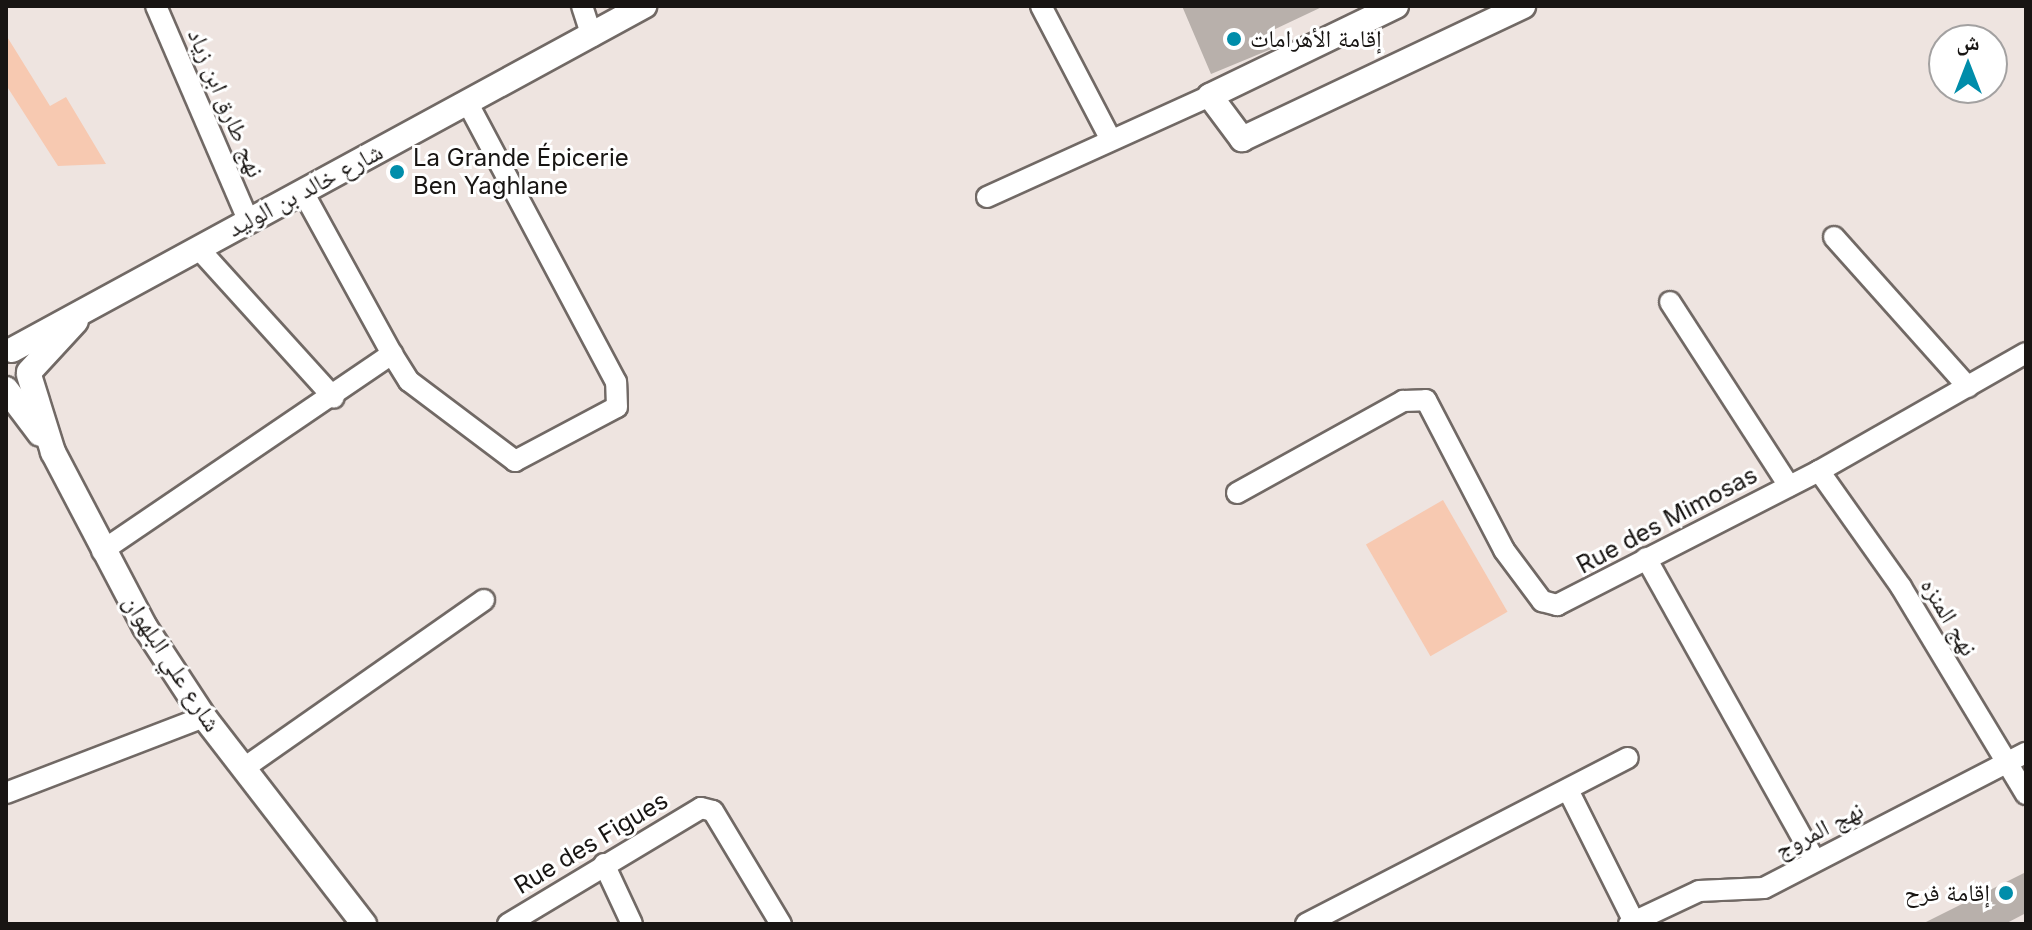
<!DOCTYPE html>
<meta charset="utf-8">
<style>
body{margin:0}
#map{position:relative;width:2032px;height:930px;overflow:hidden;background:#eee4e0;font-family:Inter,"Noto Naskh Arabic",sans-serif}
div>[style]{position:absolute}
.green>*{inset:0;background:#f7c9b1;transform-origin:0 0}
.building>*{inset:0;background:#b8b0ab}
.roads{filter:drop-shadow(2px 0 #716965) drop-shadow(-2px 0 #716965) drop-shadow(0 2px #716965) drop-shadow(0 -2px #716965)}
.minor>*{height:20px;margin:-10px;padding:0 10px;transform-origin:10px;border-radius:10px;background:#fff}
.tertiary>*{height:24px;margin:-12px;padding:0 12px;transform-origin:12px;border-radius:12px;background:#fff}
.dots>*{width:22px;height:22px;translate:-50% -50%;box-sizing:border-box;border:4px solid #fff;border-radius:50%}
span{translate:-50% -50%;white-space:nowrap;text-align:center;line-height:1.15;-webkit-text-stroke:6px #fff;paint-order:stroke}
.poi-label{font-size:24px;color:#181513}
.left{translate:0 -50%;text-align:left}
.right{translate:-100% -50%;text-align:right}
.street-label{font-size:24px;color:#181513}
.frame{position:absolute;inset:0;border:8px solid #181513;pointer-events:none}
.north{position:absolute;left:1928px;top:24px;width:80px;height:80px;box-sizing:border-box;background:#fff;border:2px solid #a3a1a1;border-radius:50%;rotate:0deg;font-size:22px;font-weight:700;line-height:32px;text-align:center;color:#181513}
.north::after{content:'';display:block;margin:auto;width:28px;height:36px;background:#008daa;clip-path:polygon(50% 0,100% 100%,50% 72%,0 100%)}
</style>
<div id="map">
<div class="green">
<i style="clip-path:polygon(6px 35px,50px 106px,66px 97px,106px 164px,58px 166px,6px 85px)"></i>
<i style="left:1443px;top:500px;width:129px;height:89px;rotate:60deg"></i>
</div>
<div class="building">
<i style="clip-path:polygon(1182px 6px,1324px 6px,1269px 32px,1276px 47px,1211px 74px)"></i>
<i style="clip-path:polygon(2026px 872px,2026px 913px,2005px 924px,1922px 924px)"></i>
</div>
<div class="roads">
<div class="minor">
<i style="left:156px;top:6px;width:233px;rotate:66.7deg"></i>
<i style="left:582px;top:6px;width:32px;rotate:72deg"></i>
<i style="left:1041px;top:6px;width:151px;rotate:62.4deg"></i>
<i style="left:987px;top:197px;width:245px;rotate:-24.4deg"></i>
<i style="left:1834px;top:237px;width:201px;rotate:48.2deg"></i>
<i style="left:198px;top:248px;width:202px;rotate:47.8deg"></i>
<i style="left:1670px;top:302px;width:219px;rotate:57.1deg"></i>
<i style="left:392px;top:354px;width:32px;rotate:58deg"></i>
<i style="left:409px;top:381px;width:133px;rotate:37deg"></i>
<i style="left:515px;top:461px;width:115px;rotate:-27.9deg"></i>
<i style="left:617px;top:407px;width:25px;rotate:-92deg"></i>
<i style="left:616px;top:382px;width:317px;rotate:-118deg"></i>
<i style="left:1819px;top:471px;width:142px;rotate:54.7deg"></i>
<i style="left:1901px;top:587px;width:242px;rotate:58.9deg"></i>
<i style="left:1237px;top:493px;width:190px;rotate:-29deg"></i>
<i style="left:1403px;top:401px;width:23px;rotate:-2deg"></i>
<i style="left:1426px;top:400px;width:169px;rotate:62.5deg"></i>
<i style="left:1504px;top:550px;width:64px;rotate:53.3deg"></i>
<i style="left:1542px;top:601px;width:16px;rotate:15deg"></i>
<i style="left:1557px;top:605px;width:294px;rotate:-27.1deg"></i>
<i style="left:1819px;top:471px;width:238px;rotate:-29.7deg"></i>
<i style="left:102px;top:551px;width:351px;rotate:-34.2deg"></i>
<i style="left:392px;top:354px;width:185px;rotate:-118.8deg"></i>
<i style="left:1646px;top:558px;width:346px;rotate:60.8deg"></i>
<i style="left:244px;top:768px;width:293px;rotate:-35deg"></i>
<i style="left:1569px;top:792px;width:148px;rotate:63.4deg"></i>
<i style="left:6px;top:793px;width:212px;rotate:-21deg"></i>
<i style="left:604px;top:864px;width:66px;rotate:65deg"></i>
<i style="left:508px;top:924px;width:225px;rotate:-31deg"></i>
<i style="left:701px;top:808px;width:12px;rotate:14deg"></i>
<i style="left:713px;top:811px;width:132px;rotate:59deg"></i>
<i style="left:1306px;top:924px;width:362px;rotate:-27.3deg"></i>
<i style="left:1629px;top:924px;width:77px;rotate:-25.2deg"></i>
<i style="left:1699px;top:891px;width:65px;rotate:-2.6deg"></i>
<i style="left:1764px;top:888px;width:295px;rotate:-27.3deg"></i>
</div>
<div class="tertiary">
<i style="left:1396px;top:6px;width:207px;rotate:154.2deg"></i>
<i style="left:1210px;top:96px;width:54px;rotate:53.3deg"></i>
<i style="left:1242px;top:139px;width:311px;rotate:-25.3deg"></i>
<i style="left:12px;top:350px;width:720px;rotate:-28.56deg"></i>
<i style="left:29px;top:372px;width:69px;rotate:-47.3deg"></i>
<i style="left:29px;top:375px;width:81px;rotate:72.7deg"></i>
<i style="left:53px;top:452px;width:198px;rotate:62.3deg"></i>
<i style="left:145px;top:627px;width:108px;rotate:56.8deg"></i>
<i style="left:204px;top:717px;width:262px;rotate:52.3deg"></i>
<i style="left:6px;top:389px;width:56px;rotate:52.9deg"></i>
</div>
</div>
<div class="dots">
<i style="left:1234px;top:39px;background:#008daa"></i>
<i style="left:397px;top:172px;background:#008daa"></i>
<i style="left:2006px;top:893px;background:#008daa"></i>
</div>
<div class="poi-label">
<span class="left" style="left:1250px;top:39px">إقامة الأهرامات</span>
<span class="left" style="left:413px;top:172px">La Grande Épicerie<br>Ben Yaghlane</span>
<span class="right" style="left:1990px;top:893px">إقامة فرح</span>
</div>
<div class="street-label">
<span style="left:226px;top:103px;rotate:67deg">نهج طارق ابن زياد</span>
<span style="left:305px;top:190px;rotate:-28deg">شارع خالد بن الوليد</span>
<span style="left:1667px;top:520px;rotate:-28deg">Rue des Mimosas</span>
<span style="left:1949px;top:617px;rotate:59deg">نهج المنزه</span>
<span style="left:172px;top:663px;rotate:57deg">شارع علي البلهوان</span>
<span style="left:1819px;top:830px;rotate:-27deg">نهج المروج</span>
<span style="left:591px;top:843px;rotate:-31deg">Rue des Figues</span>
</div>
<div class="frame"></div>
<div class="north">ش</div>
</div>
